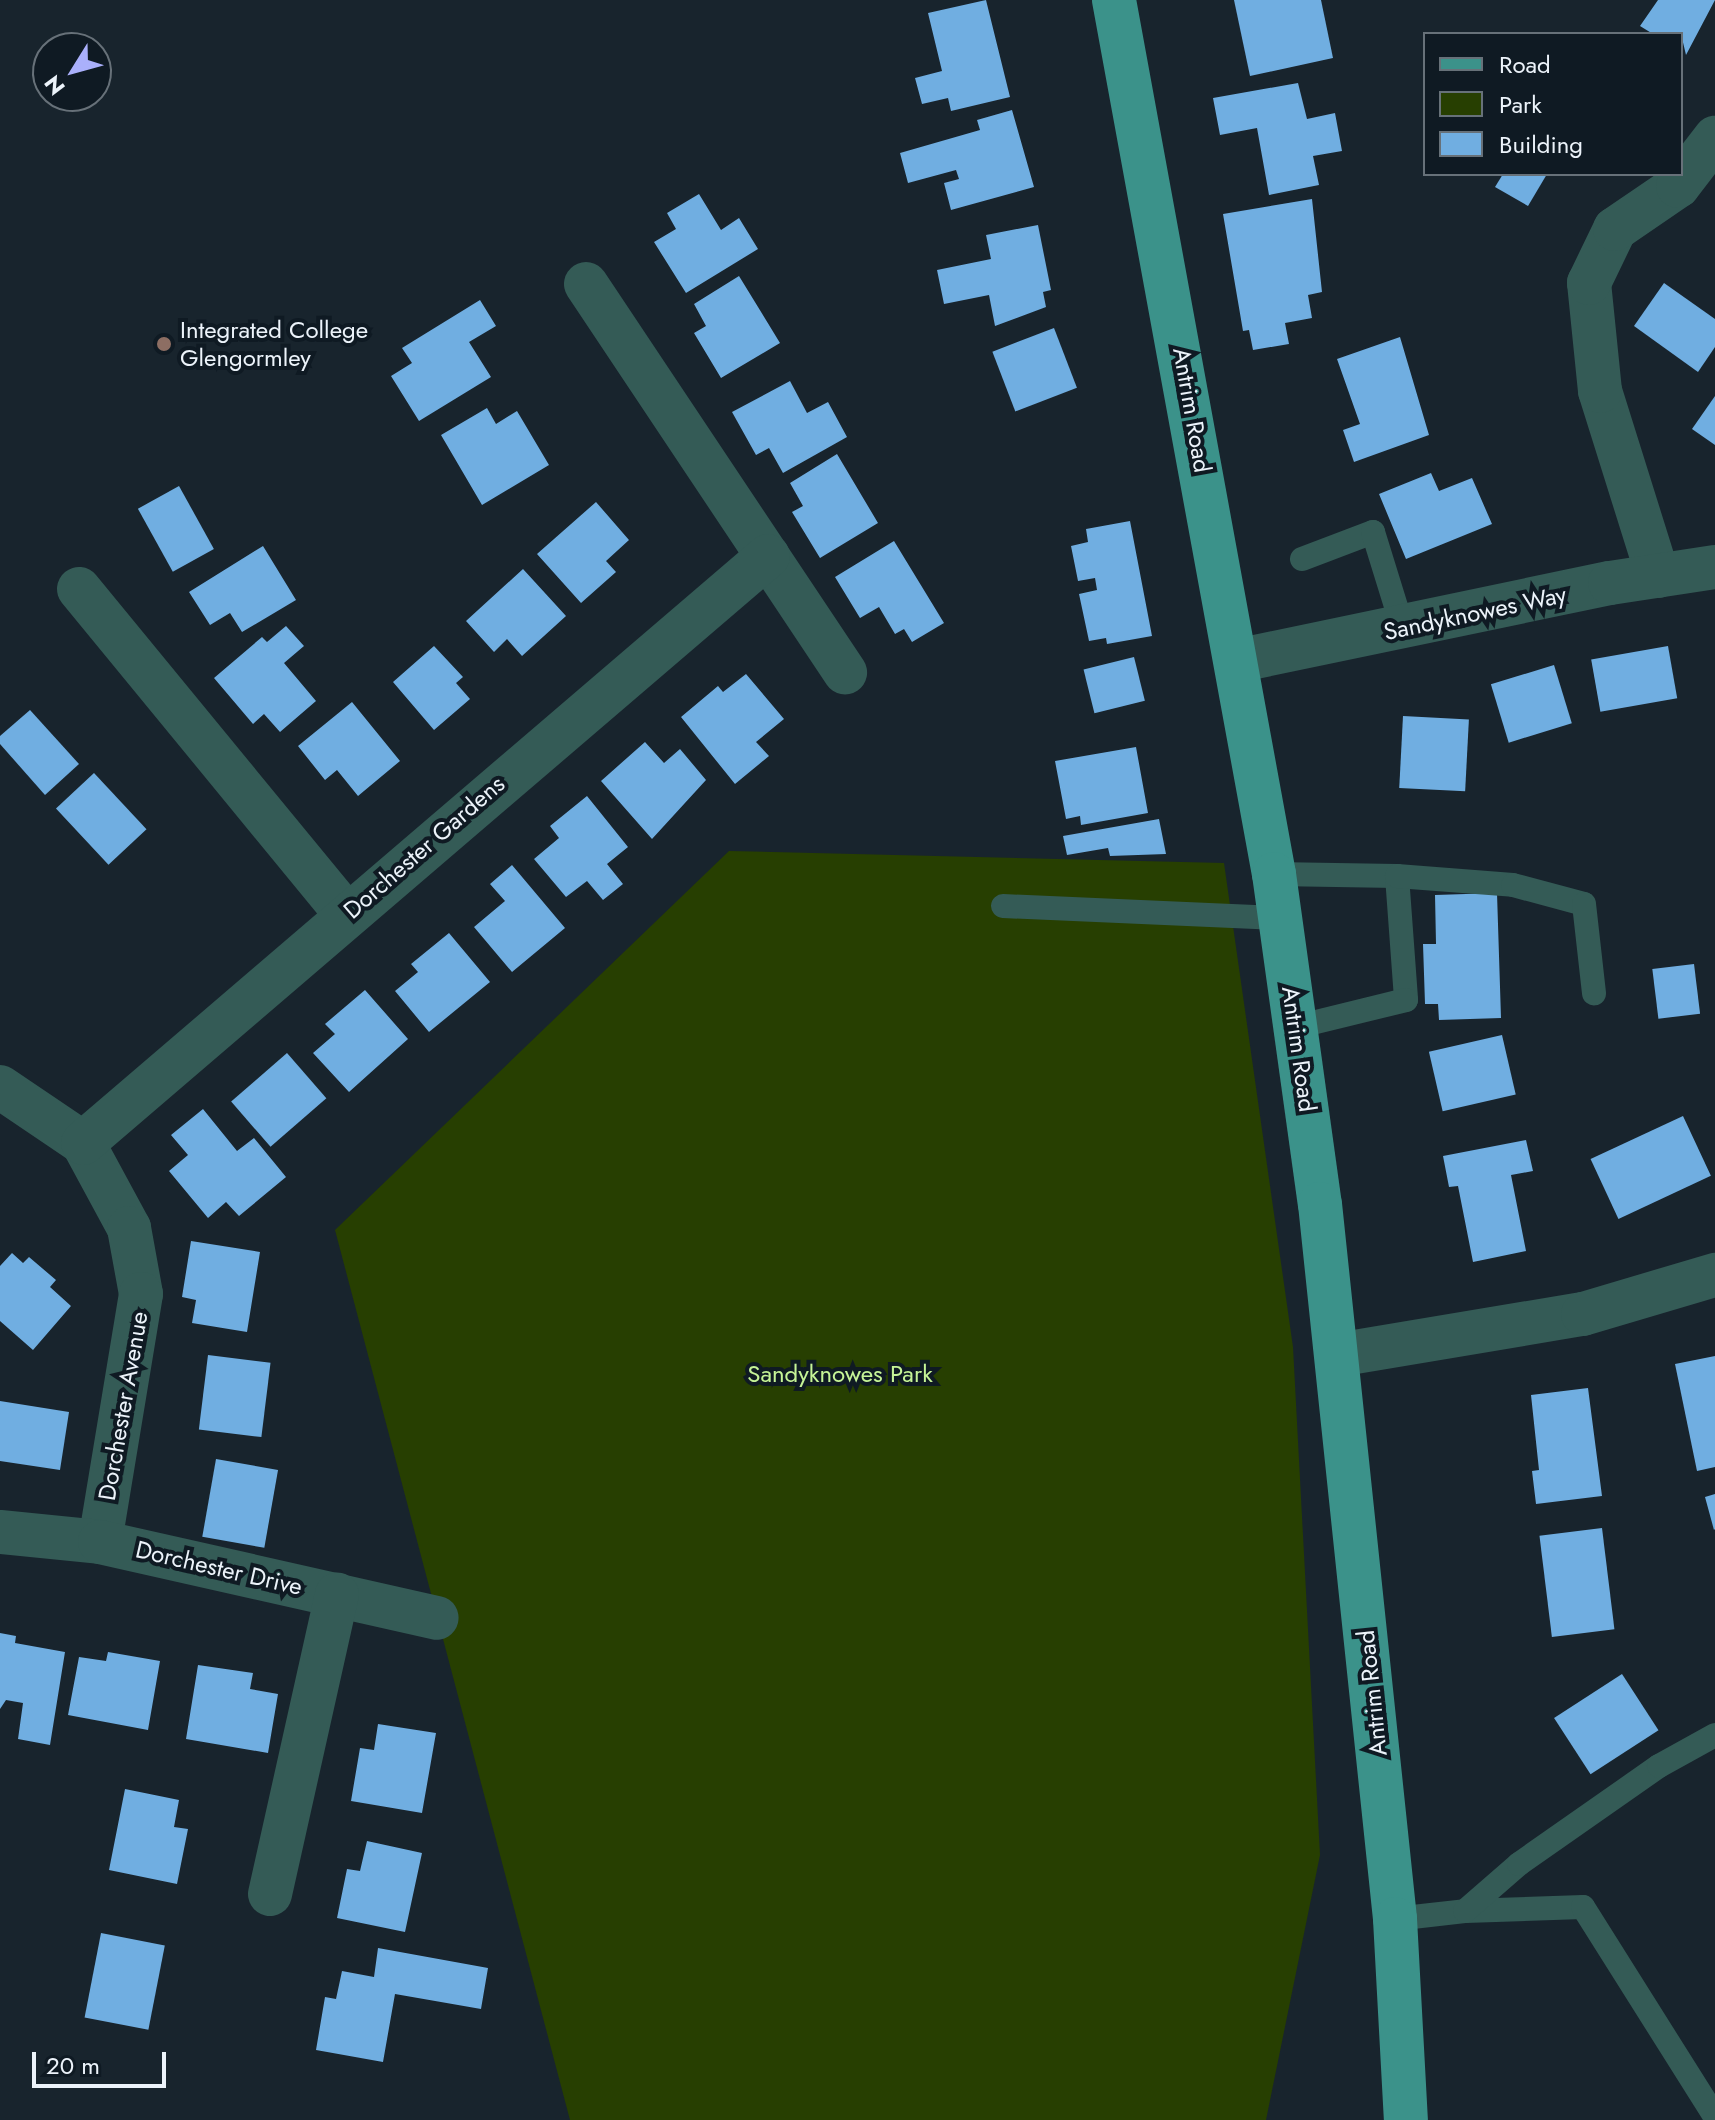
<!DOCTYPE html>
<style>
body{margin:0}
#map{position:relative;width:1715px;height:2120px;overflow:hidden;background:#18242d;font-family:Jost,sans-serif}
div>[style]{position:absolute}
.green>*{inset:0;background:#273f01}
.building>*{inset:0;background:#70aee1;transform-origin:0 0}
.service>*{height:24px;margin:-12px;padding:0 12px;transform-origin:12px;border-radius:12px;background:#345b56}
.minor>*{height:44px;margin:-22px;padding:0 22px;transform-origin:22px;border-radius:22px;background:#345b56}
.primary>*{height:44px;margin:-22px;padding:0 22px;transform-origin:22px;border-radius:22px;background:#3b928a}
.dots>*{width:22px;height:22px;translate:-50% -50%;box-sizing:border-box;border:4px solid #0f1a23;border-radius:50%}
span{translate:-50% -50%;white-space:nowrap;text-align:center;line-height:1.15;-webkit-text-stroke:8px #0f1a23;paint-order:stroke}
.poi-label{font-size:24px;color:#ecf3fa}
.left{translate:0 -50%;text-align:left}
.street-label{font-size:24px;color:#ecf3fa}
.park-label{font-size:24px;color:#c6f497}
.legend{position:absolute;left:1423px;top:32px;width:260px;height:144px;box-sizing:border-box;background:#0f1a23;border:2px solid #677179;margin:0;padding:10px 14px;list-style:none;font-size:24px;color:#ecf3fa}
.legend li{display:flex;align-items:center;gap:16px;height:40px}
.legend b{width:40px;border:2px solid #677179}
.north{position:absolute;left:32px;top:32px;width:80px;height:80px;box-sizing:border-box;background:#0f1a23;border:2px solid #677179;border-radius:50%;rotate:233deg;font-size:22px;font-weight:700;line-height:32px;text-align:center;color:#ecf3fa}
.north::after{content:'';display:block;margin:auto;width:28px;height:36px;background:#aab0fb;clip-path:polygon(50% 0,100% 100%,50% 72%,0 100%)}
.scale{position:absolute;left:32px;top:2052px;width:134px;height:36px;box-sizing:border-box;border:4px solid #ecf3fa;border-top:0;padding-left:10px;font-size:24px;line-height:28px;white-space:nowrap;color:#ecf3fa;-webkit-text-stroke:6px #0f1a23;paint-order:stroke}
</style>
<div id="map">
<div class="green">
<i style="clip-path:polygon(729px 851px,1224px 863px,1293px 1347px,1320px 1855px,1266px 2120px,570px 2120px,335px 1230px)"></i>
</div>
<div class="building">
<i style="clip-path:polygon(986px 0,1010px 97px,951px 111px,948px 98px,922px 104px,915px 78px,942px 71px,928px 13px)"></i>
<i style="clip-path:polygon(1234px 0,1321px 0,1333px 58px,1250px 76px)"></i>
<i style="clip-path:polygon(1658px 0,1715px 0,1686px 55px,1681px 34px,1653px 34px,1640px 26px)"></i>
<i style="clip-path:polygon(1298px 83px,1307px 119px,1335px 113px,1342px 151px,1313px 156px,1319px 185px,1269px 195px,1257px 128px,1220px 135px,1213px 98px)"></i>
<i style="clip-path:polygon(1012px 110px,1034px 187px,951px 210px,944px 183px,959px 179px,956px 170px,908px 183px,900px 153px,980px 130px,977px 120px)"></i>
<i style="clip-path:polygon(1503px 174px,1547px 174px,1528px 206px,1495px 187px)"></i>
<i style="clip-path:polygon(699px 194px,721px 230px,739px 218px,758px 249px,686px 293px,654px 242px,676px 229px,667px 213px)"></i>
<i style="clip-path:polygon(1312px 199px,1322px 292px,1308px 295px,1312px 318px,1285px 323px,1289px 344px,1253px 350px,1249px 330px,1243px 331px,1223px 214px)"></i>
<i style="clip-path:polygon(1038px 225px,1051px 290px,1043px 292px,1046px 307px,995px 326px,989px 295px,944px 304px,937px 270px,991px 259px,986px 235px)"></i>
<i style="clip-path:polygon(739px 276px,780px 343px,721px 378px,694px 333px,706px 326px,694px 304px)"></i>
<i style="clip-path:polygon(1664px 283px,1715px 319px,1715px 347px,1698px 372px,1634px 326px)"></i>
<i style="clip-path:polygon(480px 300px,496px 326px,469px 342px,491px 377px,419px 421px,391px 376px,412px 363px,402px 348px)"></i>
<i style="left:1054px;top:328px;width:64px;height:66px;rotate:69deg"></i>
<i style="clip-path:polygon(1400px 337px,1429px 435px,1354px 462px,1343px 430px,1360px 424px,1337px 359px)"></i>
<i style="clip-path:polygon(790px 381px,807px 413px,828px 402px,847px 437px,783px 473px,769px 448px,756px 455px,732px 412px)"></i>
<i style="clip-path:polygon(1715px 396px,1715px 445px,1692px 429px)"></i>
<i style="clip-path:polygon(487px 408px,496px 424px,517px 411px,549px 465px,482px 505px,441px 435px)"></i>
<i style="clip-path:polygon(837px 454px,878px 523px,820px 558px,792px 512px,803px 506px,790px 483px)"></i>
<i style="clip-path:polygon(1431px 473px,1439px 491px,1472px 478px,1492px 524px,1406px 559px,1379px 494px)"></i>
<i style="left:179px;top:486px;width:72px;height:47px;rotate:61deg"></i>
<i style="clip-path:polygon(596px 502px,629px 540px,606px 561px,616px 572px,581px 603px,537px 554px)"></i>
<i style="clip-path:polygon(1130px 521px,1152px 636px,1107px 644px,1106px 638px,1089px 641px,1079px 594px,1097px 590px,1095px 578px,1078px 581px,1071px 546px,1088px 542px,1086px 529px)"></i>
<i style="clip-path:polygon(894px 541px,944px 623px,912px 642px,904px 629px,895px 634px,879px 607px,860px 618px,835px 577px)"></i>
<i style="clip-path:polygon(263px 546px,296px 600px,242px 632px,230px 613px,210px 625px,189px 592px)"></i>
<i style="clip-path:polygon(523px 569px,566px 616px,522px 656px,507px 639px,494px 652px,466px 621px)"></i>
<i style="clip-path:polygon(286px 626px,304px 646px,284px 663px,316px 701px,280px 732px,264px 714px,253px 724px,214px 678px,262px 637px,267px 642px)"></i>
<i style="clip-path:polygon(434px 646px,463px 677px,456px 683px,470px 699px,434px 730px,393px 682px)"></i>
<i style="left:1668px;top:646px;width:53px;height:78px;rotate:80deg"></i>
<i style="left:1134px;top:657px;width:45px;height:52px;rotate:76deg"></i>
<i style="left:1554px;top:665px;width:61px;height:66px;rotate:73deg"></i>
<i style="clip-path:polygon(746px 674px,784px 719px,756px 742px,769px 756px,735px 784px,681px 717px,718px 686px,723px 692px)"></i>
<i style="clip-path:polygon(352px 702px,400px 761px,358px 796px,337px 770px,325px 780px,298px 746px)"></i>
<i style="clip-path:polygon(30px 710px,79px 764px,45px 795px,0 744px,0 736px)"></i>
<i style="left:1403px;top:716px;width:66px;height:72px;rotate:3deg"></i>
<i style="clip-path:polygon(645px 742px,664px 763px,680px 749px,706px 780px,652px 839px,601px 781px)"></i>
<i style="clip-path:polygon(1136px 747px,1148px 813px,1081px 825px,1080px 816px,1066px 819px,1055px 761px)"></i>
<i style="left:94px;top:773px;width:77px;height:52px;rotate:47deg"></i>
<i style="clip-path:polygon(587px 796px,628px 847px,607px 864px,623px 884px,603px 900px,587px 881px,566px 897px,534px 859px,559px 838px,550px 826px)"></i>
<i style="clip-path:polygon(1159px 819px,1166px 854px,1110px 856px,1108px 848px,1067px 855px,1063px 836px)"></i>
<i style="clip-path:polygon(512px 865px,565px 928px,512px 972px,474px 927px,505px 901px,490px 884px)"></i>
<i style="clip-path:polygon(1497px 893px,1501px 1018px,1439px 1020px,1438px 1004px,1425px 1004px,1423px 944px,1436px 944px,1435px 895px)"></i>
<i style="clip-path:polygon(449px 933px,490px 982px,429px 1032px,395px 991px,418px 972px,411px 964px)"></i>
<i style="left:1694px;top:964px;width:50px;height:42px;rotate:83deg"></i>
<i style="clip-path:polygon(365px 990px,408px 1039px,349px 1092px,313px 1053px,335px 1034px,325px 1024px)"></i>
<i style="left:1502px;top:1035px;width:61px;height:75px;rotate:77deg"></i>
<i style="left:287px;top:1053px;width:60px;height:74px;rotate:49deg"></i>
<i style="clip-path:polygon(203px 1109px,237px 1151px,254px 1138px,286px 1177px,239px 1216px,226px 1202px,208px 1218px,169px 1171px,188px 1155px,171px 1135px)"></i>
<i style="left:1683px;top:1116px;width:66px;height:102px;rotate:65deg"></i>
<i style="clip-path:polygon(1526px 1140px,1533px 1171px,1511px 1175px,1526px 1251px,1473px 1262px,1458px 1186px,1449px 1187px,1443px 1156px)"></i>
<i style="clip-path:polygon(191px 1241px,260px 1252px,247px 1332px,192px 1323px,196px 1300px,182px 1297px)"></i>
<i style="clip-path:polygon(12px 1253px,23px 1263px,29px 1257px,56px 1280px,50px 1287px,71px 1306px,33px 1350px,0 1321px,0 1266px)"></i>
<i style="left:208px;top:1355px;width:63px;height:75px;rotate:7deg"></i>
<i style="clip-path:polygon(1715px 1356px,1715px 1467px,1697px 1471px,1675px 1364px)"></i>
<i style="clip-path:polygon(1588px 1388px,1602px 1496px,1536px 1504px,1532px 1471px,1539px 1470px,1531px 1395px)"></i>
<i style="clip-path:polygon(0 1401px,69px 1412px,60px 1470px,0 1461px)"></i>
<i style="left:216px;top:1459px;width:63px;height:79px;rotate:10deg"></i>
<i style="clip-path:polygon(1715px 1494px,1715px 1529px,1714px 1530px,1705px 1497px)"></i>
<i style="left:1602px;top:1528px;width:102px;height:63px;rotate:83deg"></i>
<i style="clip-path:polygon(0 1633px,16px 1636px,15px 1643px,65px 1652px,50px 1745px,18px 1739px,23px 1703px,6px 1700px,0 1709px)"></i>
<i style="clip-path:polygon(108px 1652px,160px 1661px,148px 1730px,68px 1715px,79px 1657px,106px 1661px)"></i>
<i style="clip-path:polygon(198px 1665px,253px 1673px,250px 1689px,278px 1694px,268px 1753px,186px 1739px)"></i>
<i style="left:1622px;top:1674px;width:67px;height:81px;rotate:57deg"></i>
<i style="clip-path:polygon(378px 1724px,436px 1733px,422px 1813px,351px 1801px,360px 1748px,374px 1750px)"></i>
<i style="clip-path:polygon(125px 1789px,179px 1800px,174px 1827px,188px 1829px,177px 1884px,109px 1870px)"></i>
<i style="clip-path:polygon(367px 1841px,422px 1853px,405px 1932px,337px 1918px,347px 1869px,360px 1871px)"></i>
<i style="left:101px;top:1933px;width:65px;height:86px;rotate:11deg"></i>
<i style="clip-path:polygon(378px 1948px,488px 1968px,481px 2009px,395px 1994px,383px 2062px,316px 2050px,325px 1997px,336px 1999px,342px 1971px,374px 1977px)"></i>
</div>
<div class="service">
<i style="left:1302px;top:559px;width:76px;rotate:-20.8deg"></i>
<i style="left:1373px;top:532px;width:102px;rotate:72.8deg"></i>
<i style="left:1274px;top:874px;width:123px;rotate:0.9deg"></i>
<i style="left:1397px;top:876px;width:124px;rotate:85.8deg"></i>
<i style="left:1406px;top:1000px;width:113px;rotate:166.2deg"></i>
<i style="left:1397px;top:876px;width:116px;rotate:4.4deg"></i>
<i style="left:1513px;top:885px;width:73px;rotate:15deg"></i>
<i style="left:1584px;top:904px;width:90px;rotate:83.6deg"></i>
<i style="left:1003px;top:906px;width:278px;rotate:2.5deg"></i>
<i style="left:1465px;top:1911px;width:118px;rotate:-1.9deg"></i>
<i style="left:1583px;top:1907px;width:248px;rotate:57.8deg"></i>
<i style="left:1395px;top:1919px;width:70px;rotate:-6.5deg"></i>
<i style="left:1465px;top:1911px;width:72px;rotate:-41deg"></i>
<i style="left:1519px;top:1864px;width:171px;rotate:-35deg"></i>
<i style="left:1659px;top:1766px;width:64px;rotate:-29deg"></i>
</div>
<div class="minor">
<i style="left:586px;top:284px;width:467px;rotate:56.3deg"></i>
<i style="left:1658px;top:576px;width:194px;rotate:-107.4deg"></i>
<i style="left:1600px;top:391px;width:109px;rotate:-95.8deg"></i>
<i style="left:1589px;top:283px;width:60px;rotate:-64.3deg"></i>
<i style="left:1615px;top:229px;width:76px;rotate:-34.3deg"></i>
<i style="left:1678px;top:186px;width:61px;rotate:-52.4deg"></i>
<i style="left:79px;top:589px;width:421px;rotate:50.6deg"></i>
<i style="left:1236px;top:661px;width:382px;rotate:-11.8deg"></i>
<i style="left:1610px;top:583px;width:106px;rotate:-8.7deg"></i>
<i style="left:0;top:1087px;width:100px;rotate:34deg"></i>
<i style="left:83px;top:1143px;width:97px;rotate:61.6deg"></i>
<i style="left:129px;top:1228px;width:67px;rotate:79.7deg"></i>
<i style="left:141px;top:1294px;width:251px;rotate:99.4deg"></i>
<i style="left:83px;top:1143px;width:902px;rotate:-40.59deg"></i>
<i style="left:1337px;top:1355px;width:249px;rotate:-9.5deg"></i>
<i style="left:1583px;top:1314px;width:138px;rotate:-16.5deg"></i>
<i style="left:0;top:1532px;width:100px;rotate:5.7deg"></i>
<i style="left:100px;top:1542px;width:345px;rotate:12.7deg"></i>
<i style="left:270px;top:1894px;width:307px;rotate:-77.4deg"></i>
</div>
<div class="primary">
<i style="left:1114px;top:0;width:889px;rotate:79.63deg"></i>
<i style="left:1274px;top:874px;width:333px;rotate:82.1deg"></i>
<i style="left:1320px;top:1204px;width:719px;rotate:84.01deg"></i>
<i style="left:1395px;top:1919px;width:201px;rotate:86.9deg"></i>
</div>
<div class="dots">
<i style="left:164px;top:344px;background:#8d6e63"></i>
</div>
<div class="poi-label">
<span class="left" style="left:180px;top:344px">Integrated College<br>Glengormley</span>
</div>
<div class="street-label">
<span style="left:1192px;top:410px;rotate:80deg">Antrim Road</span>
<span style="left:1475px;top:613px;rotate:-12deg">Sandyknowes Way</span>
<span style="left:424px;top:847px;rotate:-41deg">Dorchester Gardens</span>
<span style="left:1299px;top:1049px;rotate:82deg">Antrim Road</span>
<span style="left:123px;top:1406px;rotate:-80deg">Dorchester Avenue</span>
<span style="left:219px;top:1568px;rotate:13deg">Dorchester Drive</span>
<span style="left:1372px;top:1693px;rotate:-96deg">Antrim Road</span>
</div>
<div class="park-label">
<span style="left:840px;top:1374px">Sandyknowes Park</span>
</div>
<ul class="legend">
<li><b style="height:10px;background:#3b928a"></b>Road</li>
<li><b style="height:22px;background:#273f01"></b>Park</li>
<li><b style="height:22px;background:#70aee1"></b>Building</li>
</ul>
<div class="north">N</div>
<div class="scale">20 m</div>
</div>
